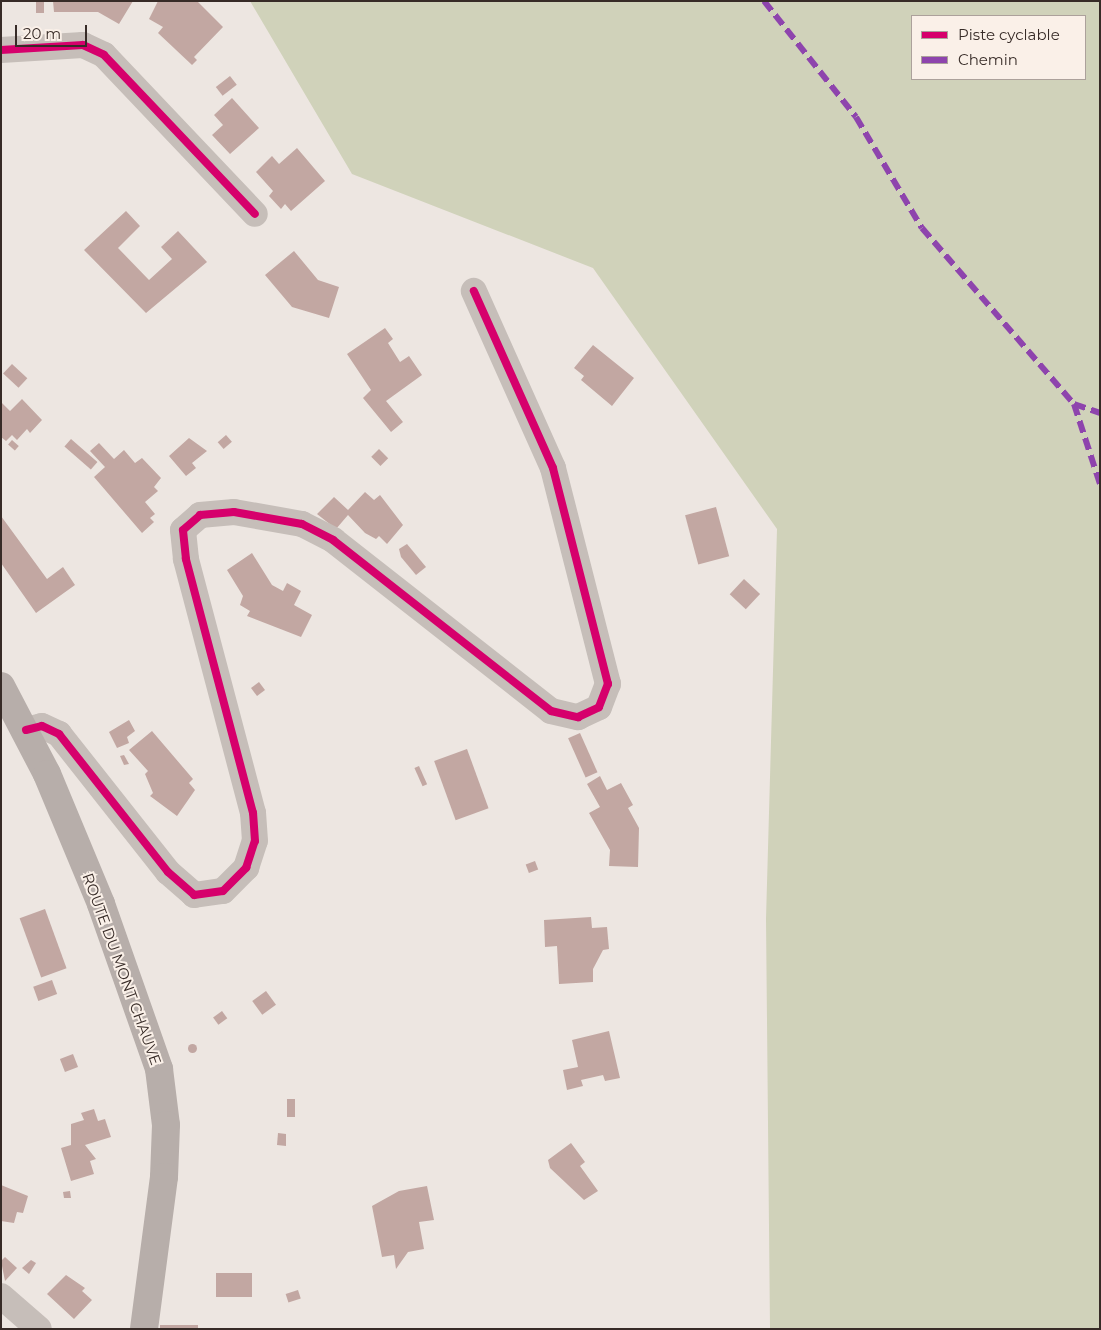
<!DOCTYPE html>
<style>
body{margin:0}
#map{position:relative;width:1101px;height:1330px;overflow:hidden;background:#ede6e1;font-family:Montserrat,sans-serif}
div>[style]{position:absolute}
.green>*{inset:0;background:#d0d2ba}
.building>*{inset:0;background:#c2a7a2;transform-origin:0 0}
.round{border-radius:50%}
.street>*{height:26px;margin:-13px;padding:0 13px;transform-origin:13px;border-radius:13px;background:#c6beb9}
.secondary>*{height:28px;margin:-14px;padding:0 14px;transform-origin:14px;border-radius:14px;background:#b7aeaa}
.quiet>*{height:6px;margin-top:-3px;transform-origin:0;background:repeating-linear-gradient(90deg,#8e44ad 0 12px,transparent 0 18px)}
.cycleway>*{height:8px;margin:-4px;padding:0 4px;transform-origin:4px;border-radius:4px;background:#d6006c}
span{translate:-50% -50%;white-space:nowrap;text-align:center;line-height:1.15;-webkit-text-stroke:4px #faf0e8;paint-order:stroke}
.street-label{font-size:15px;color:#372b27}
.frame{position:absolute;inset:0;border:2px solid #372b27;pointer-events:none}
.legend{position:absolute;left:911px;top:15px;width:175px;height:65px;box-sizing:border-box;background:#faf0e8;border:1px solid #aca19b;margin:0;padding:6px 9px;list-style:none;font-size:15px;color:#372b27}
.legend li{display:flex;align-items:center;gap:10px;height:25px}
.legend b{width:25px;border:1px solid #aca19b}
.scale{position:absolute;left:15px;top:25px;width:72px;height:22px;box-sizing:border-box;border:2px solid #372b27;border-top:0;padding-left:6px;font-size:15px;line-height:18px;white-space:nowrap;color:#372b27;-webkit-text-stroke:4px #faf0e8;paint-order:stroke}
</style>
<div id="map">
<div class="green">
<i style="clip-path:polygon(evenodd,250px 1px,1100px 1px,1100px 1329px,770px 1329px,766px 919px,777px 529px,593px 268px,352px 174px,250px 1px,912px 16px,1085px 16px,1085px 79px,912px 79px,912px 16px)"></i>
</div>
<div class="building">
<i style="left:36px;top:1px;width:8px;height:12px"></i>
<i style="clip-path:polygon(53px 1px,133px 1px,119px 24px,98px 12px,54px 12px)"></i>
<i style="clip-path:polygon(158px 1px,197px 1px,223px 27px,194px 57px,197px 60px,192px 65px,158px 33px,163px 27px,149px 19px)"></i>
<i style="left:230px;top:76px;width:11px;height:18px;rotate:52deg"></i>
<i style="clip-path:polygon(232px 98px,259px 128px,230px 154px,212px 135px,223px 125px,214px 115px)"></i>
<i style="clip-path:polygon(297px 148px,325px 181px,291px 211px,285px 204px,281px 209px,269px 196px,273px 191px,256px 172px,272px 156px,279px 164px)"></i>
<i style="clip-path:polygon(126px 211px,140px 226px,118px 248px,149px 280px,172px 259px,161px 247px,178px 231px,207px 262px,146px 313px,84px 250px)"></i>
<i style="clip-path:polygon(294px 251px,318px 280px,339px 287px,329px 318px,292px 307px,265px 275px)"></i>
<i style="clip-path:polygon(385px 328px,393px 339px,388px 343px,400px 362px,409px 356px,422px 375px,386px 401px,403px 422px,391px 432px,363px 398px,371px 390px,347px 354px)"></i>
<i style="clip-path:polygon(593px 345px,634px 378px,612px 406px,581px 380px,584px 376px,574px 368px)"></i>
<i style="left:12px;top:364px;width:21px;height:13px;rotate:43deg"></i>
<i style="clip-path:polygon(22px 399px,42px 420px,30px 433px,27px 429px,17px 440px,12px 435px,6px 441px,1px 437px,1px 402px,10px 411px)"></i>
<i style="left:226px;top:435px;width:9px;height:11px;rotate:49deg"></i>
<i style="clip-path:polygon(189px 438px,207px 451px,192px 463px,196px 468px,186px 476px,169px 456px)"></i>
<i style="left:71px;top:439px;width:35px;height:10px;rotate:41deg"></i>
<i style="left:12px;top:440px;width:9px;height:6px;rotate:41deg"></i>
<i style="clip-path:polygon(99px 443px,114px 459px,124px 450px,135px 463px,142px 458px,161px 478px,154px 487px,158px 491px,145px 502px,155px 514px,150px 518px,154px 522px,142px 533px,94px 477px,105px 467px,90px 451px)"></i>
<i style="left:379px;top:449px;width:13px;height:11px;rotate:45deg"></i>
<i style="clip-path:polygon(365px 492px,374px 500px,380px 495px,403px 525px,387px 544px,379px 536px,376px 539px,365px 533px,348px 515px,336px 529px,317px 514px,334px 497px,348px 510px)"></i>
<i style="left:716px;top:507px;width:51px;height:32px;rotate:75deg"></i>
<i style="clip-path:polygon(1px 516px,47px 579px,63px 567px,75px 585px,36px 613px,1px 563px)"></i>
<i style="clip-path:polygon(407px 544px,426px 567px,416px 575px,401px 557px,399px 549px)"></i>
<i style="clip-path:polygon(252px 553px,272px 585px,283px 591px,287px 583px,301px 591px,294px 605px,312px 615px,301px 637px,247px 616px,250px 611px,240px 605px,243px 596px,227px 570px)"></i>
<i style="left:744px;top:579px;width:22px;height:21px;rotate:43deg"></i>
<i style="left:259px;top:682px;width:10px;height:10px;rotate:53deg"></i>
<i style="clip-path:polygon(129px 720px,135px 731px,127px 737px,129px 743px,117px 748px,109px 732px)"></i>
<i style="clip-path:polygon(152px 731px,193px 779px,189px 783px,195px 790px,177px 816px,150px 796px,153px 793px,145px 774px,148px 771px,129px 750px)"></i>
<i style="left:580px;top:733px;width:43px;height:13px;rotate:66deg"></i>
<i style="left:467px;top:749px;width:63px;height:35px;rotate:70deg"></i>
<i style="clip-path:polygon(124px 755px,129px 764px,124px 765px,120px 756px)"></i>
<i style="left:419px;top:766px;width:20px;height:5px;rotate:66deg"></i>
<i style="clip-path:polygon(600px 776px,607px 790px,621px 783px,633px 805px,628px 808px,639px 828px,638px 867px,609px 866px,610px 850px,589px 813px,600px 807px,587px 784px)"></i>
<i style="left:535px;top:861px;width:9px;height:10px;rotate:69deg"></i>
<i style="left:45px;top:909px;width:63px;height:27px;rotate:70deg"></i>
<i style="clip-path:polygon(591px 917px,592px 928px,607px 927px,609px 949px,603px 950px,593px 969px,593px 982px,559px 984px,557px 946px,545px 947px,544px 920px)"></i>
<i style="left:52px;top:980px;width:15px;height:20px;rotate:70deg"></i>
<i style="left:266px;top:991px;width:17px;height:17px;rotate:54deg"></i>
<i style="left:222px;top:1011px;width:9px;height:11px;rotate:54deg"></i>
<i style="clip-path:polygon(609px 1031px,620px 1078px,605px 1081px,603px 1075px,581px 1080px,583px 1086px,567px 1090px,563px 1070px,578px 1067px,572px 1040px)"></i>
<i class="round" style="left:187.5px;top:1043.5px;width:9px;height:9px"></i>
<i style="left:73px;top:1054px;width:14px;height:14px;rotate:69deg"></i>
<i style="left:287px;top:1099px;width:8px;height:18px"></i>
<i style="clip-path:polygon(94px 1109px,98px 1121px,105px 1119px,111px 1137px,85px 1145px,96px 1159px,90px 1161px,94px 1174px,71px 1181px,61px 1148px,71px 1145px,71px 1124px,84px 1120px,81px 1113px)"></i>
<i style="clip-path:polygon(278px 1133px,286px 1134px,286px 1146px,277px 1145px)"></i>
<i style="clip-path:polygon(571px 1143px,585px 1162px,580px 1166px,598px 1191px,584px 1200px,550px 1168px,548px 1160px)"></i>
<i style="clip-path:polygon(1px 1185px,28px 1196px,23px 1213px,17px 1212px,14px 1223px,1px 1221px)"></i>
<i style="clip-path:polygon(427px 1186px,434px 1220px,419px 1222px,424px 1249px,408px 1252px,396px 1269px,394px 1255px,382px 1257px,372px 1206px,399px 1191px)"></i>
<i style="clip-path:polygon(70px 1191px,71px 1198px,64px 1198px,63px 1192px)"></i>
<i style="clip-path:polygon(5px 1257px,17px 1268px,5px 1281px,1px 1261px)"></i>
<i style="clip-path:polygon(31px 1260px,36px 1263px,29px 1274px,22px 1268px)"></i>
<i style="left:216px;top:1273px;width:36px;height:24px"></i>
<i style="clip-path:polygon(66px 1275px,85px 1288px,82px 1291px,92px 1300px,74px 1319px,47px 1294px)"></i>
<i style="left:298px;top:1290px;width:9px;height:13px;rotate:72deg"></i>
<i style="left:160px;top:1325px;width:38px;height:4px"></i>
</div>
<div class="street">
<i style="left:1px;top:50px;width:82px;rotate:-3.5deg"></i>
<i style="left:83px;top:45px;width:23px;rotate:25deg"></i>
<i style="left:104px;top:55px;width:219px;rotate:46.5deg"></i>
<i style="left:26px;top:730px;width:16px;rotate:-14deg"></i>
<i style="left:42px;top:726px;width:19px;rotate:25deg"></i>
<i style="left:59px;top:734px;width:176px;rotate:51.7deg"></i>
<i style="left:168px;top:872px;width:35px;rotate:41deg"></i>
<i style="left:194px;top:895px;width:29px;rotate:-8deg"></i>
<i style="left:223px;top:891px;width:33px;rotate:-45deg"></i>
<i style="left:246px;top:868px;width:28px;rotate:-72deg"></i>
<i style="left:255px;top:841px;width:28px;rotate:-94deg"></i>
<i style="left:253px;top:813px;width:263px;rotate:-104.8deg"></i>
<i style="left:186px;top:559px;width:29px;rotate:-96deg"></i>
<i style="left:183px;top:530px;width:23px;rotate:-41deg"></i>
<i style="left:200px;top:515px;width:34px;rotate:-5deg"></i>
<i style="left:234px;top:512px;width:69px;rotate:10deg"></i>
<i style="left:302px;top:524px;width:35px;rotate:27deg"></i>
<i style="left:333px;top:540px;width:277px;rotate:38.1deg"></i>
<i style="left:551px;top:711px;width:28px;rotate:13deg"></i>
<i style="left:578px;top:717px;width:23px;rotate:-25deg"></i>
<i style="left:599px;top:707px;width:25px;rotate:-69deg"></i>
<i style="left:608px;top:684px;width:223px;rotate:-104.3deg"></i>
<i style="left:553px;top:468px;width:194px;rotate:-114.1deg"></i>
<i style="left:1px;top:1296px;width:50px;rotate:41deg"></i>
</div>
<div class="secondary">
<i style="left:1px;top:686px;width:99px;rotate:62.4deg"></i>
<i style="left:47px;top:774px;width:141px;rotate:67.4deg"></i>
<i style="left:101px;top:904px;width:175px;rotate:70.6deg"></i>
<i style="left:159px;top:1069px;width:56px;rotate:82.9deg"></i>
<i style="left:166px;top:1125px;width:52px;rotate:92.2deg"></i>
<i style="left:164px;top:1177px;width:153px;rotate:97.5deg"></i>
</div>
<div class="quiet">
<i style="left:764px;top:1px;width:148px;rotate:51.6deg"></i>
<i style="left:856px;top:117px;width:129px;rotate:59.3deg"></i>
<i style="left:922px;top:228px;width:233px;rotate:49.2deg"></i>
<i style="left:1074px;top:404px;width:84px;rotate:72deg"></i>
<i style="left:1074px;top:404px;width:28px;rotate:19deg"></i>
</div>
<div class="cycleway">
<i style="left:1px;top:50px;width:82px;rotate:-3.5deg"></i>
<i style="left:83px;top:45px;width:23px;rotate:25deg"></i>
<i style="left:104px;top:55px;width:219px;rotate:46.5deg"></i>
<i style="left:26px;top:730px;width:16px;rotate:-14deg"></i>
<i style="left:42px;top:726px;width:19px;rotate:25deg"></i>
<i style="left:59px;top:734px;width:176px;rotate:51.7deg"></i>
<i style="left:168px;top:872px;width:35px;rotate:41deg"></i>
<i style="left:194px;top:895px;width:29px;rotate:-8deg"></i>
<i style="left:223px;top:891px;width:33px;rotate:-45deg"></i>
<i style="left:246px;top:868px;width:28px;rotate:-72deg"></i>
<i style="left:255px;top:841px;width:28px;rotate:-94deg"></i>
<i style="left:253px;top:813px;width:263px;rotate:-104.8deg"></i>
<i style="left:186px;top:559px;width:29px;rotate:-96deg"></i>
<i style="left:183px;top:530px;width:23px;rotate:-41deg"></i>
<i style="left:200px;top:515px;width:34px;rotate:-5deg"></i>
<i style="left:234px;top:512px;width:69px;rotate:10deg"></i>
<i style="left:302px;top:524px;width:35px;rotate:27deg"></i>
<i style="left:333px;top:540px;width:277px;rotate:38.1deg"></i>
<i style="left:551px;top:711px;width:28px;rotate:13deg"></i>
<i style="left:578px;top:717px;width:23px;rotate:-25deg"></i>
<i style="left:599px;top:707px;width:25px;rotate:-69deg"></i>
<i style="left:608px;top:684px;width:223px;rotate:-104.3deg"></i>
<i style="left:553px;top:468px;width:194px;rotate:-114.1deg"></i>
</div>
<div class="street-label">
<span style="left:122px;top:969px;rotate:70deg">ROUTE DU MONT CHAUVE</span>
</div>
<div class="frame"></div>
<ul class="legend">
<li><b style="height:6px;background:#d6006c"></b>Piste cyclable</li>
<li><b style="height:6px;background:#8e44ad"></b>Chemin</li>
</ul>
<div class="scale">20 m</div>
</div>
